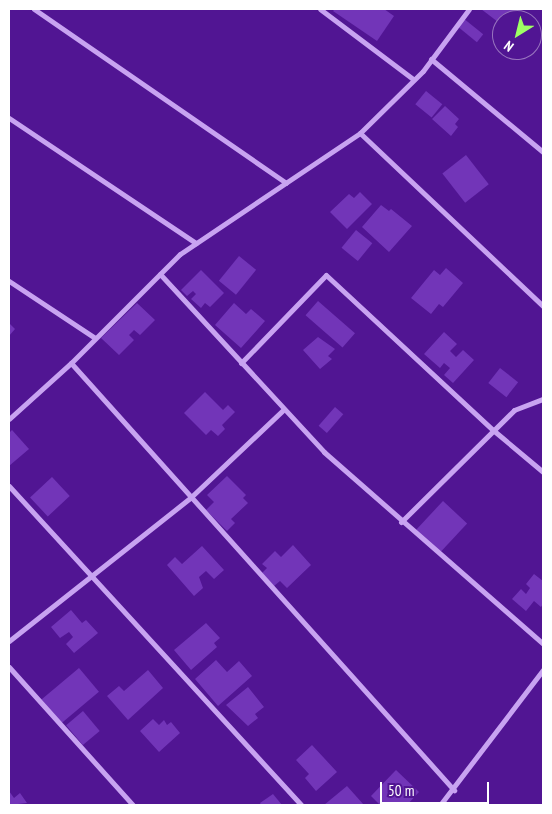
<!DOCTYPE html>
<style>
body{margin:0}
#map{position:relative;width:552px;height:814px;overflow:hidden;background:#511593;font-family:"PT Sans Narrow",sans-serif}
div>[style]{position:absolute}
.building>*{inset:0;background:#7235b8;transform-origin:0 0}
.street>*{height:5px;margin:-2.5px;padding:0 2.5px;transform-origin:2.5px;border-radius:2.5px;background:#c8a3f1}
span{translate:-50% -50%;white-space:nowrap;text-align:center;line-height:1.15;-webkit-text-stroke:4px #511593;paint-order:stroke}
.frame{position:absolute;inset:0;border:10px solid #fff;pointer-events:none}
.north{position:absolute;left:492px;top:10px;width:50px;height:50px;box-sizing:border-box;background:#511593;border:1px solid #9773be;border-radius:50%;rotate:216deg;font-size:14px;font-weight:700;line-height:20px;text-align:center;color:#fff}
.north::after{content:'';display:block;margin:auto;width:18px;height:22px;background:#9eff64;clip-path:polygon(50% 0,100% 100%,50% 72%,0 100%)}
.scale{position:absolute;left:380px;top:782px;width:109px;height:22px;box-sizing:border-box;border:2px solid #fff;border-top:0;padding-left:6px;font-size:15px;line-height:18px;white-space:nowrap;color:#fff;-webkit-text-stroke:4px #511593;paint-order:stroke}
</style>
<div id="map">
<div class="building">
<i style="clip-path:polygon(335px 9px,384px 9px,394px 16px,377px 41px,333px 11px)"></i>
<i style="clip-path:polygon(481px 9px,516px 9px,507px 20px,502px 20px,502px 25px)"></i>
<i style="left:463px;top:18px;width:26px;height:10px;rotate:39deg"></i>
<i style="left:426px;top:91px;width:21px;height:17px;rotate:39deg"></i>
<i style="clip-path:polygon(445px 106px,459px 119px,455px 124px,458px 127px,451px 136px,432px 119px)"></i>
<i style="left:466px;top:155px;width:37px;height:30px;rotate:52deg"></i>
<i style="clip-path:polygon(360px 192px,372px 204px,347px 229px,330px 212px,349px 194px,354px 198px)"></i>
<i style="clip-path:polygon(381px 205px,389px 211px,391px 209px,412px 226px,389px 252px,362px 227px)"></i>
<i style="left:356px;top:230px;width:21px;height:23px;rotate:39deg"></i>
<i style="left:239px;top:256px;width:22px;height:32px;rotate:39deg"></i>
<i style="clip-path:polygon(446px 268px,463px 283px,443px 307px,439px 304px,431px 314px,411px 298px,434px 270px,440px 275px)"></i>
<i style="clip-path:polygon(201px 270px,224px 293px,210px 307px,205px 303px,201px 308px,191px 299px,196px 294px,193px 291px,187px 296px,181px 290px)"></i>
<i style="left:318px;top:301px;width:49px;height:19px;rotate:41deg"></i>
<i style="clip-path:polygon(137px 303px,155px 320px,140px 335px,134px 330px,129px 335px,134px 340px,119px 355px,101px 338px)"></i>
<i style="clip-path:polygon(234px 303px,246px 314px,251px 309px,265px 321px,241px 348px,215px 325px)"></i>
<i style="clip-path:polygon(9px 323px,15px 329px,9px 336px)"></i>
<i style="clip-path:polygon(444px 332px,457px 344px,450px 351px,456px 357px,463px 350px,474px 360px,453px 383px,444px 375px,450px 368px,444px 363px,440px 368px,424px 354px)"></i>
<i style="clip-path:polygon(318px 337px,335px 349px,328px 356px,332px 359px,320px 369px,303px 350px)"></i>
<i style="left:500px;top:368px;width:23px;height:19px;rotate:38deg"></i>
<i style="clip-path:polygon(205px 392px,223px 410px,228px 405px,235px 412px,222px 425px,225px 429px,218px 436px,211px 430px,206px 435px,184px 413px)"></i>
<i style="left:335px;top:407px;width:11px;height:25px;rotate:41deg"></i>
<i style="clip-path:polygon(12px 430px,29px 449px,9px 466px,9px 433px)"></i>
<i style="clip-path:polygon(227px 476px,246px 495px,243px 498px,248px 503px,231px 519px,235px 523px,227px 531px,206px 510px,214px 502px,207px 495px)"></i>
<i style="left:52px;top:477px;width:26px;height:30px;rotate:47deg"></i>
<i style="left:443px;top:501px;width:33px;height:40px;rotate:43deg"></i>
<i style="clip-path:polygon(293px 545px,311px 565px,287px 588px,280px 581px,274px 586px,262px 573px,267px 568px,262px 564px,275px 551px,281px 557px)"></i>
<i style="clip-path:polygon(202px 546px,224px 570px,214px 579px,206px 571px,199px 577px,203px 588px,194px 596px,167px 565px,175px 557px,182px 564px)"></i>
<i style="clip-path:polygon(534px 574px,543px 581px,543px 604px,541px 607px,534px 601px,526px 611px,512px 599px,521px 589px,526px 594px,530px 588px,526px 584px)"></i>
<i style="clip-path:polygon(71px 610px,82px 623px,86px 620px,98px 633px,74px 653px,66px 644px,73px 637px,69px 632px,60px 638px,51px 627px)"></i>
<i style="clip-path:polygon(206px 623px,220px 638px,214px 643px,217px 647px,191px 670px,174px 650px)"></i>
<i style="clip-path:polygon(216px 660px,227px 672px,239px 661px,252px 676px,218px 706px,195px 679px)"></i>
<i style="left:79px;top:668px;width:31px;height:49px;rotate:50deg"></i>
<i style="clip-path:polygon(148px 670px,163px 688px,128px 720px,107px 696px,119px 686px,124px 691px)"></i>
<i style="clip-path:polygon(248px 687px,264px 707px,255px 714px,258px 718px,248px 726px,226px 705px)"></i>
<i style="left:83px;top:711px;width:26px;height:22px;rotate:50deg"></i>
<i style="clip-path:polygon(153px 719px,159px 725px,164px 720px,167px 725px,171px 722px,180px 733px,159px 752px,140px 731px)"></i>
<i style="clip-path:polygon(312px 745px,337px 772px,316px 791px,305px 778px,309px 774px,296px 760px)"></i>
<i style="clip-path:polygon(396px 770px,419px 792px,407px 805px,380px 805px,371px 796px)"></i>
<i style="clip-path:polygon(347px 786px,364px 805px,324px 805px)"></i>
<i style="clip-path:polygon(9px 791px,14px 798px,20px 793px,27px 803px,9px 805px)"></i>
<i style="clip-path:polygon(273px 794px,282px 805px,261px 805px,260px 803px)"></i>
</div>
<div class="street">
<i style="left:34px;top:9px;width:306px;rotate:34.6deg"></i>
<i style="left:320px;top:9px;width:116px;rotate:37deg"></i>
<i style="left:431px;top:59px;width:146px;rotate:39.7deg"></i>
<i style="left:9px;top:118px;width:225px;rotate:33.8deg"></i>
<i style="left:360px;top:133px;width:252px;rotate:43.4deg"></i>
<i style="left:160px;top:274px;width:242px;rotate:47.3deg"></i>
<i style="left:324px;top:452px;width:291px;rotate:41.2deg"></i>
<i style="left:9px;top:281px;width:103px;rotate:33.5deg"></i>
<i style="left:71px;top:363px;width:574px;rotate:48.11deg"></i>
<i style="left:241px;top:363px;width:122px;rotate:-46deg"></i>
<i style="left:326px;top:275px;width:228px;rotate:42.9deg"></i>
<i style="left:493px;top:430px;width:65px;rotate:40deg"></i>
<i style="left:9px;top:419px;width:84px;rotate:-42.1deg"></i>
<i style="left:71px;top:363px;width:154px;rotate:-45deg"></i>
<i style="left:180px;top:254px;width:217px;rotate:-33.9deg"></i>
<i style="left:360px;top:133px;width:88px;rotate:-44.5deg"></i>
<i style="left:423px;top:71px;width:77px;rotate:-53.4deg"></i>
<i style="left:9px;top:486px;width:432px;rotate:47.5deg"></i>
<i style="left:401px;top:522px;width:159px;rotate:-44.7deg"></i>
<i style="left:514px;top:410px;width:31px;rotate:-21deg"></i>
<i style="left:9px;top:641px;width:231px;rotate:-38.3deg"></i>
<i style="left:190px;top:498px;width:129px;rotate:-43.4deg"></i>
<i style="left:9px;top:667px;width:186px;rotate:48.1deg"></i>
<i style="left:440px;top:805px;width:170px;rotate:-52.7deg"></i>
</div>
<div class="frame"></div>
<div class="north">N</div>
<div class="scale">50 m</div>
</div>
